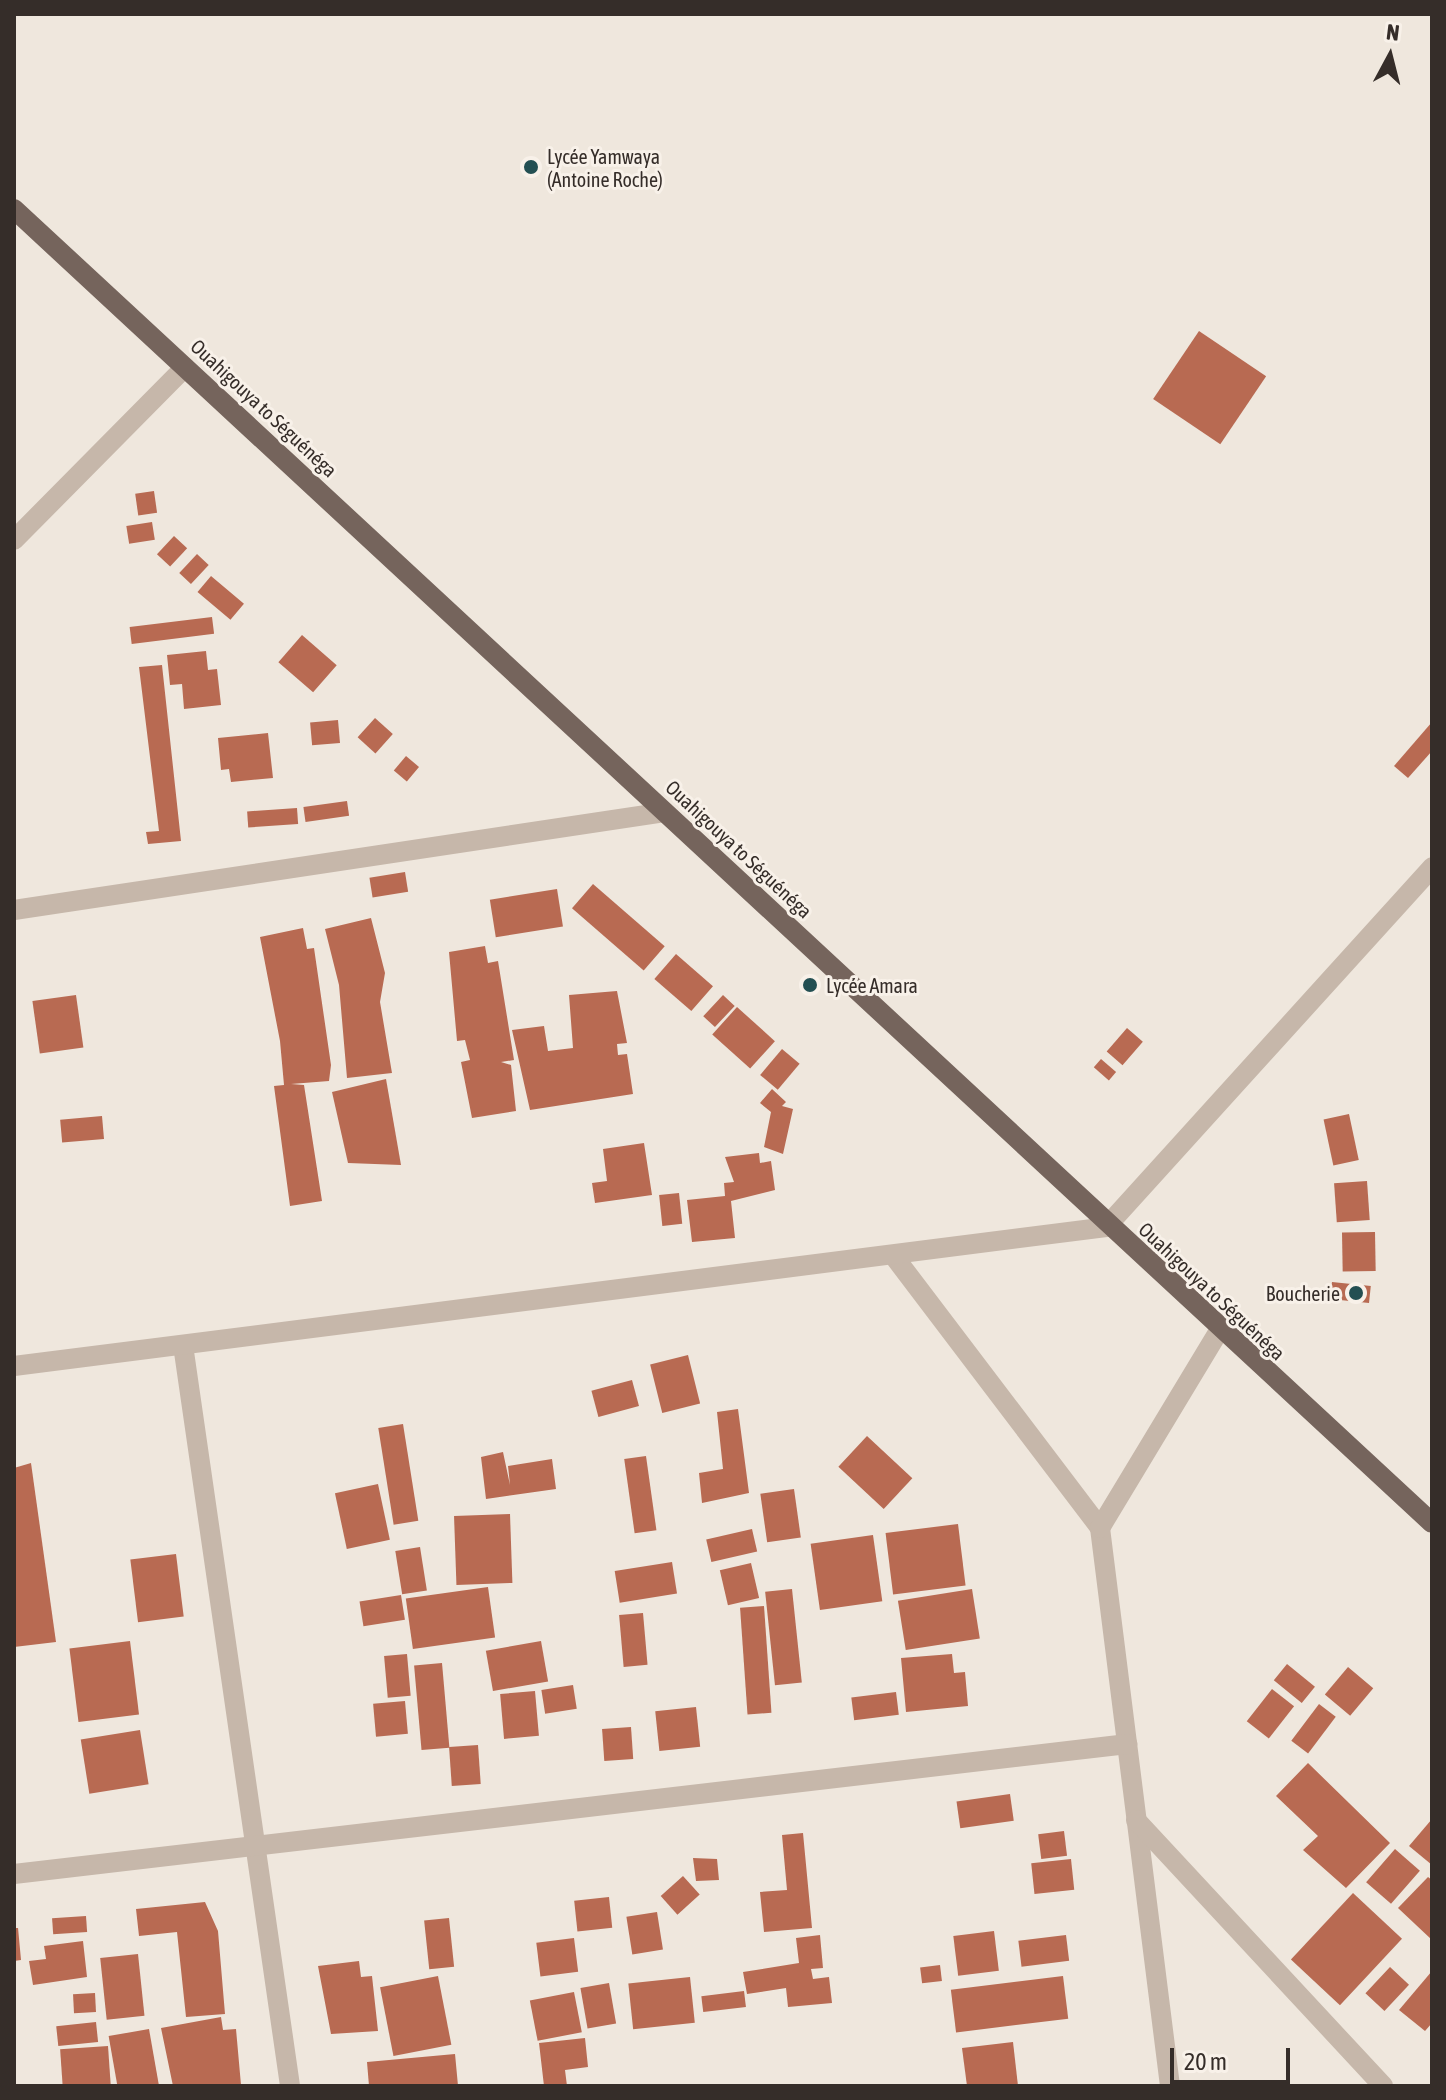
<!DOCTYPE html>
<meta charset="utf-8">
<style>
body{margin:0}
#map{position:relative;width:1446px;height:2100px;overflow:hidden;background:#efe7dd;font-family:"Asap Condensed",sans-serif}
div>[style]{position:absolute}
.building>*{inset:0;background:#b86a52;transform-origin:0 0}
.street>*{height:20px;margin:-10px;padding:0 10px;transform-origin:10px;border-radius:10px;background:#c6b7aa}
.primary>*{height:20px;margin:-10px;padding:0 10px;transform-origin:10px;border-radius:10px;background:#75645c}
.dots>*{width:22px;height:22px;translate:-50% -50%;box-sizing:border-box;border:4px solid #f8f1e9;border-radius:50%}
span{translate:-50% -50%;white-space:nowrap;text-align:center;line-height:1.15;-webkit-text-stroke:6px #f8f1e9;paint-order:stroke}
.poi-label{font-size:20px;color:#352d29}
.left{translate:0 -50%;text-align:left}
.right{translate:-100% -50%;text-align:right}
.street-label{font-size:20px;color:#352d29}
.frame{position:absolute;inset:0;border:16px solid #352d29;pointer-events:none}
.north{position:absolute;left:1350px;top:16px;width:80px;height:80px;-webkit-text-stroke:6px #f8f1e9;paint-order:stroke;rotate:7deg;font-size:22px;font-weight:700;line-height:32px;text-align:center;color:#352d29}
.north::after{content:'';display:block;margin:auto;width:28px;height:36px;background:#352d29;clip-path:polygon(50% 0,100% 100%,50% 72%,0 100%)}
.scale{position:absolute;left:1170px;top:2048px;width:120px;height:36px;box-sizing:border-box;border:4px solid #352d29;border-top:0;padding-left:10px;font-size:24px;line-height:28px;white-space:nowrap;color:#352d29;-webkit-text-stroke:6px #f8f1e9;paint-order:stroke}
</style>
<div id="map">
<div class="building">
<i style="left:1199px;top:331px;width:81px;height:82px;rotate:34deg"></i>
<i style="left:154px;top:491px;width:22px;height:19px;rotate:82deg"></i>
<i style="left:152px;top:522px;width:18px;height:26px;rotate:81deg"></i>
<i style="left:174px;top:536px;width:18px;height:25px;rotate:43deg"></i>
<i style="left:197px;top:554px;width:16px;height:26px;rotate:43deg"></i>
<i style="left:211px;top:576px;width:43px;height:21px;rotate:40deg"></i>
<i style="left:212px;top:617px;width:17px;height:83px;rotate:83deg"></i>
<i style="left:302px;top:635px;width:46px;height:36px;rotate:41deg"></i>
<i style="clip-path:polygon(206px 651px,208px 670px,217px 669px,221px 705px,184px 709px,182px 684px,170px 685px,167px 655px)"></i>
<i style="clip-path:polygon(162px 665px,181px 841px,148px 844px,146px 832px,159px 831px,139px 667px)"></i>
<i style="left:375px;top:718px;width:24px;height:26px;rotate:42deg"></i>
<i style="left:338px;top:720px;width:23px;height:28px;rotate:85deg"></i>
<i style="clip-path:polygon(1432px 722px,1432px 751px,1408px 778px,1394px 766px)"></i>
<i style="clip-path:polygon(268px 733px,273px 778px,231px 782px,229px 769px,221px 770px,218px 738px)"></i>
<i style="left:406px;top:756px;width:17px;height:19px;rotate:40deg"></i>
<i style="left:347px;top:801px;width:15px;height:44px;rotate:82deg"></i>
<i style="left:297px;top:808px;width:16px;height:50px;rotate:86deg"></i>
<i style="left:405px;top:872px;width:20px;height:36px;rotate:81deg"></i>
<i style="left:593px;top:884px;width:95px;height:32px;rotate:41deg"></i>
<i style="left:557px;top:889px;width:38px;height:68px;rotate:81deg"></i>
<i style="clip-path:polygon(371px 918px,385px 973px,380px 1002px,392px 1073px,347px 1078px,339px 985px,325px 929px)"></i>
<i style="clip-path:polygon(303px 928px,307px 949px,314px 948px,331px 1065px,329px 1081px,291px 1084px,304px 1085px,322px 1201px,290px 1206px,274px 1086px,284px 1085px,280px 1041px,260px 937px)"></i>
<i style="clip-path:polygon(485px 946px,488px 963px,498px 961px,514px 1060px,501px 1062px,511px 1065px,516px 1111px,472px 1118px,461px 1062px,470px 1060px,465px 1040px,457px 1041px,449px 952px)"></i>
<i style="left:676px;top:954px;width:49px;height:33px;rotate:41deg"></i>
<i style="clip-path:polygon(617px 991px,627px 1043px,617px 1044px,618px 1055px,627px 1054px,633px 1094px,530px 1110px,512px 1030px,544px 1026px,548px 1051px,573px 1048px,569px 995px)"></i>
<i style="left:76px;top:995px;width:53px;height:44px;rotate:82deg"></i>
<i style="left:723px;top:995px;width:16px;height:29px;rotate:43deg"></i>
<i style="left:737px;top:1007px;width:51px;height:37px;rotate:42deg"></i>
<i style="left:1127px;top:1028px;width:21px;height:31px;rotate:41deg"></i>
<i style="left:782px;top:1049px;width:23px;height:34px;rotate:40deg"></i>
<i style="left:1101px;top:1059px;width:20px;height:11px;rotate:41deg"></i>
<i style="clip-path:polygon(386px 1079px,401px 1165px,348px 1163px,332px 1092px)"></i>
<i style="clip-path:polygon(772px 1089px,786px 1102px,782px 1106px,793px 1109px,783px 1154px,764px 1147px,771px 1112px,760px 1103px)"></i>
<i style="left:1349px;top:1114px;width:47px;height:26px;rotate:78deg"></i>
<i style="left:102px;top:1116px;width:23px;height:42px;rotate:85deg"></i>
<i style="clip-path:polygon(644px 1143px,652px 1195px,595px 1203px,592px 1183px,607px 1181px,603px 1149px)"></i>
<i style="clip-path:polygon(759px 1153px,760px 1163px,771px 1161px,775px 1190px,731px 1201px,735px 1238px,692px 1242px,687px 1200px,725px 1196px,724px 1183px,734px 1182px,725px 1157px)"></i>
<i style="left:1367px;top:1181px;width:39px;height:33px;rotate:86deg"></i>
<i style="left:679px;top:1193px;width:31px;height:20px;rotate:84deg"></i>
<i style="left:1375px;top:1232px;width:39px;height:33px;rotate:89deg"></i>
<i style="left:1332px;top:1282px;width:39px;height:17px;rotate:6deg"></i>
<i style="left:688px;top:1355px;width:50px;height:39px;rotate:76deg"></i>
<i style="left:632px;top:1380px;width:27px;height:42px;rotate:75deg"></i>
<i style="clip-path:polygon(738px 1409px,749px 1493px,702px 1503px,699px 1473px,723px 1469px,717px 1412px)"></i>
<i style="left:403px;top:1424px;width:98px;height:25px;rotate:81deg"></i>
<i style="left:867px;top:1436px;width:62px;height:42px;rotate:43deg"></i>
<i style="clip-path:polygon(503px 1452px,510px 1485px,508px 1466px,552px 1459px,556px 1489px,486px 1499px,481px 1457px)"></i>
<i style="left:646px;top:1456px;width:75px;height:22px;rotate:82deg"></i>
<i style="clip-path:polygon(31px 1463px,56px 1642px,14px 1647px,14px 1468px)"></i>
<i style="left:378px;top:1484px;width:57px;height:44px;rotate:78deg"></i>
<i style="left:794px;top:1489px;width:49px;height:34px;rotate:82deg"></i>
<i style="left:510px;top:1514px;width:69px;height:56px;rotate:88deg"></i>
<i style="left:958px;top:1524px;width:62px;height:73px;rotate:83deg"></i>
<i style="left:752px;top:1529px;width:23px;height:47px;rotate:77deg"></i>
<i style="left:873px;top:1535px;width:67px;height:63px;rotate:82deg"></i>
<i style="left:420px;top:1547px;width:44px;height:25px;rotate:81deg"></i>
<i style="left:176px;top:1554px;width:63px;height:46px;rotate:83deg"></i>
<i style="left:672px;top:1562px;width:32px;height:58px;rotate:81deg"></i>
<i style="left:751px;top:1563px;width:36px;height:32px;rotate:77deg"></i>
<i style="left:488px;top:1587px;width:51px;height:83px;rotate:82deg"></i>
<i style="left:792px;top:1589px;width:94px;height:27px;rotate:84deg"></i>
<i style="left:972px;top:1589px;width:50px;height:75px;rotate:81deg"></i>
<i style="left:401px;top:1595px;width:25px;height:42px;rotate:81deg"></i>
<i style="left:764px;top:1606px;width:107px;height:24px;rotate:86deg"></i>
<i style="left:643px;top:1613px;width:52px;height:24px;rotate:85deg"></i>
<i style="left:130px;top:1641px;width:74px;height:61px;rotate:83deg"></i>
<i style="left:541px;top:1641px;width:41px;height:56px;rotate:80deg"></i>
<i style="left:407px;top:1654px;width:42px;height:23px;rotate:85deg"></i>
<i style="clip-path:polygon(952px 1654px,954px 1673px,965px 1672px,968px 1706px,906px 1712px,901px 1658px)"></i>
<i style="left:442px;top:1663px;width:85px;height:28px;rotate:85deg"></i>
<i style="left:1287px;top:1664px;width:36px;height:21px;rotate:39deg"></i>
<i style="left:1348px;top:1667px;width:33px;height:36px;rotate:40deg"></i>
<i style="left:573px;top:1685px;width:24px;height:32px;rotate:81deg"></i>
<i style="left:1272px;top:1689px;width:28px;height:41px;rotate:38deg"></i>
<i style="left:535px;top:1691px;width:45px;height:35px;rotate:85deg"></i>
<i style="left:896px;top:1692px;width:23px;height:45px;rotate:83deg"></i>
<i style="left:405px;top:1701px;width:33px;height:32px;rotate:85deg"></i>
<i style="left:1319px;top:1704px;width:21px;height:46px;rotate:37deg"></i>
<i style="left:696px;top:1707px;width:40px;height:41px;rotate:84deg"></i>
<i style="left:631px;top:1727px;width:32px;height:29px;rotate:86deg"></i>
<i style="left:140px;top:1730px;width:55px;height:60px;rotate:81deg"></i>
<i style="left:478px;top:1745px;width:39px;height:29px;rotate:86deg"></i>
<i style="clip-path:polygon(1308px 1763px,1390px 1843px,1346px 1888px,1303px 1850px,1318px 1836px,1276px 1796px)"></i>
<i style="left:1010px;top:1794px;width:27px;height:54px;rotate:82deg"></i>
<i style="clip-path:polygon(1432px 1819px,1432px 1865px,1409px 1846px)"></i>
<i style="left:1064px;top:1831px;width:25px;height:26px;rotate:83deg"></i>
<i style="clip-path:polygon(803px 1833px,812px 1928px,764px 1932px,760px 1892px,787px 1890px,782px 1835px)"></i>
<i style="left:1395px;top:1849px;width:33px;height:44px;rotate:41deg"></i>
<i style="clip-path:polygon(693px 1858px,717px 1859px,719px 1880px,696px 1881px)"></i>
<i style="left:1071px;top:1859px;width:31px;height:40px;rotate:84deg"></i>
<i style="left:683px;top:1876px;width:25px;height:30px;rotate:48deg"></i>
<i style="clip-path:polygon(1428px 1877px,1432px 1880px,1432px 1940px,1398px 1908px)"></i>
<i style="left:1353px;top:1893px;width:67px;height:91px;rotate:43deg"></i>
<i style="left:609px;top:1897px;width:31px;height:35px;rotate:84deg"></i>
<i style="clip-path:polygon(205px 1902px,218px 1931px,225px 2014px,186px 2017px,177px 1932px,139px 1936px,136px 1909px)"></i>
<i style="left:657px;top:1912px;width:38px;height:31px;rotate:81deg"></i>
<i style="left:86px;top:1916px;width:16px;height:34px;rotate:86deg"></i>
<i style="left:449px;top:1918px;width:49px;height:25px;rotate:84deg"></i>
<i style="clip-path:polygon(14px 1928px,18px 1928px,21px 1960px,14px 1961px)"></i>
<i style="left:994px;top:1931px;width:40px;height:41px;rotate:83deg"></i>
<i style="clip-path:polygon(820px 1935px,823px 1968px,811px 1969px,813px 1979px,829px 1977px,832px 2003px,788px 2007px,786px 1988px,747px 1994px,743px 1972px,799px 1963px,796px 1938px)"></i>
<i style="left:1066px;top:1935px;width:26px;height:48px;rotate:83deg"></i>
<i style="left:574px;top:1938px;width:34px;height:38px;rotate:83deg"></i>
<i style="clip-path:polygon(83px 1941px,87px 1977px,33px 1985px,29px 1961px,46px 1959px,44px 1946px)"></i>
<i style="left:138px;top:1954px;width:62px;height:38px;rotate:84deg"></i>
<i style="clip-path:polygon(359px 1961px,361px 1977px,372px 1976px,378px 2031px,331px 2034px,318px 1966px)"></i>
<i style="left:940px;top:1965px;width:16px;height:20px;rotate:83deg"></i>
<i style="left:1390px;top:1967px;width:26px;height:36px;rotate:43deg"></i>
<i style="clip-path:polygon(1432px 1971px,1432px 2023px,1425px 2031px,1399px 2010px)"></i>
<i style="left:438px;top:1976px;width:70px;height:59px;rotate:79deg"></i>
<i style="left:1063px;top:1976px;width:43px;height:113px;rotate:83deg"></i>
<i style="left:690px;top:1977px;width:46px;height:62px;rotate:84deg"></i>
<i style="left:609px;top:1983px;width:41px;height:29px;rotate:80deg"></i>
<i style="left:744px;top:1991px;width:16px;height:43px;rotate:83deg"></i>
<i style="left:574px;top:1992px;width:41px;height:45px;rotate:79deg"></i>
<i style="left:95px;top:1993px;width:19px;height:22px;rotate:87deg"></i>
<i style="clip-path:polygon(221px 2017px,223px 2030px,236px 2029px,241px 2085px,173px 2086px,161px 2028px)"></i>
<i style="left:96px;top:2022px;width:20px;height:40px;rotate:84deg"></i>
<i style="left:149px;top:2029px;width:57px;height:41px;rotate:80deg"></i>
<i style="clip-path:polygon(585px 2038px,588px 2067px,565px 2070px,567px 2086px,544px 2086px,539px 2043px)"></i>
<i style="clip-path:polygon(1013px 2042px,1018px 2086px,967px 2086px,962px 2048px)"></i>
<i style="left:108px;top:2046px;width:40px;height:48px;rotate:86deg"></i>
<i style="clip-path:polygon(455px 2054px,458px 2086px,369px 2086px,367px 2062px)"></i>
</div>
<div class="street">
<i style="left:14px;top:540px;width:243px;rotate:-45.3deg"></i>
<i style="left:14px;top:910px;width:658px;rotate:-8.56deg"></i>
<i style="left:896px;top:1259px;width:338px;rotate:52.8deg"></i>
<i style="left:1100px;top:1528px;width:562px;rotate:82.85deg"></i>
<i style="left:183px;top:1345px;width:749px;rotate:81.78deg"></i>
<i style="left:14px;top:1366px;width:1101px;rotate:-7.25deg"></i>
<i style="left:1106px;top:1227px;width:486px;rotate:-47.8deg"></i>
<i style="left:1100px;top:1528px;width:230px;rotate:-58.9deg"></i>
<i style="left:1136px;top:1820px;width:363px;rotate:47.1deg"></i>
<i style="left:14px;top:1874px;width:1121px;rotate:-6.66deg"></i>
</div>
<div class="primary">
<i style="left:14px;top:209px;width:1933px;rotate:42.82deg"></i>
</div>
<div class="dots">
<i style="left:531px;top:167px;background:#234f52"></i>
<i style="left:810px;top:985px;background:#234f52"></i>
<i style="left:1356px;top:1293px;background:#234f52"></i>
</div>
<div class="poi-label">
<span class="left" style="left:547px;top:168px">Lycée Yamwaya<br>(Antoine Roche)</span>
<span class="left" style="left:826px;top:985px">Lycée Amara</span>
<span class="right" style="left:1340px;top:1293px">Boucherie</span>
</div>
<div class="street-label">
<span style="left:264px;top:408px;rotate:43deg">Ouahigouya to Séguénéga</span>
<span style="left:739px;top:849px;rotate:43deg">Ouahigouya to Séguénéga</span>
<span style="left:1212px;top:1291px;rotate:43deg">Ouahigouya to Séguénéga</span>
</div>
<div class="frame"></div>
<div class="north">N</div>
<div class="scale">20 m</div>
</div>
